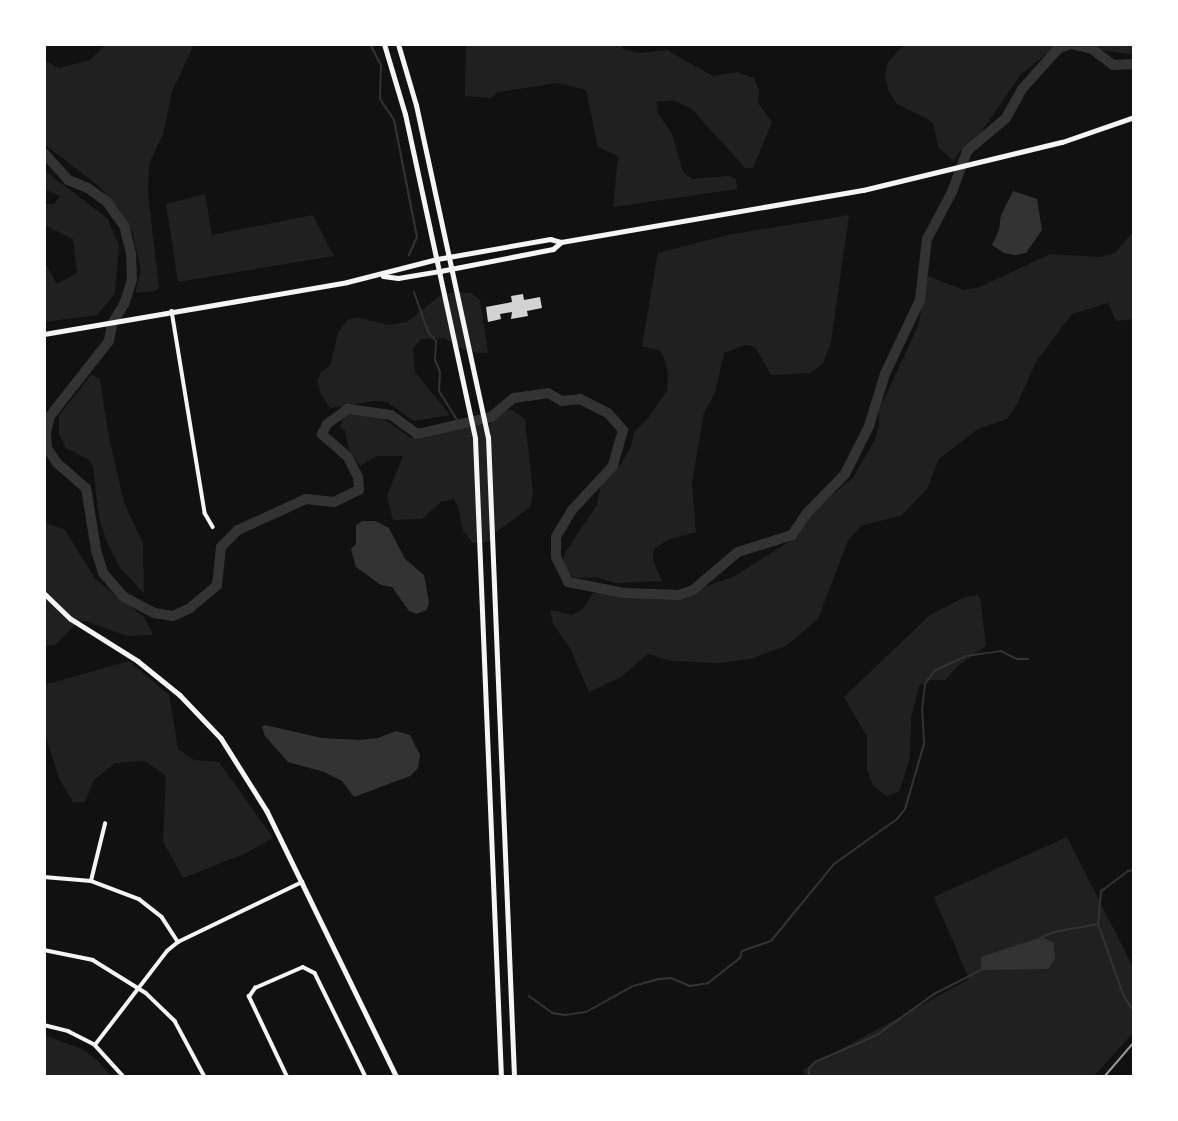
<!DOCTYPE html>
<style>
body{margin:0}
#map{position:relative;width:1178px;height:1121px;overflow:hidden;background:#111;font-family:Raleway,sans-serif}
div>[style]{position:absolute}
.green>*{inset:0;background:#202020}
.water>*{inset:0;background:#333}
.stream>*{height:2px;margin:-1px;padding:0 1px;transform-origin:1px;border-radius:1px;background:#333}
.river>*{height:10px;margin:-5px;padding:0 5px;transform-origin:5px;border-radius:5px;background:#333}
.building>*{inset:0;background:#d3d3d3}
.minor>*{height:3.5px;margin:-1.75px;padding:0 1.75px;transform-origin:1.75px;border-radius:1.75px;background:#f5f5f5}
.tertiary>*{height:4.5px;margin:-2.25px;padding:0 2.25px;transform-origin:2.25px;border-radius:2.25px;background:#f5f5f5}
.primary>*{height:5px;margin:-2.5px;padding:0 2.5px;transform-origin:2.5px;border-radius:2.5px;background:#f5f5f5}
.rail>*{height:2px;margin:-1px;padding:0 1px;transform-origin:1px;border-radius:1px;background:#9a9a9a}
span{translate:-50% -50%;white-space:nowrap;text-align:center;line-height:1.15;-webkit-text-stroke:7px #fff;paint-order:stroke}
.frame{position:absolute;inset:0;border:46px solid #fff;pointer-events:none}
</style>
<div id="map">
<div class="green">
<i style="clip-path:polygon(106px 44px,194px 44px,172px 92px,163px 134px,149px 164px,148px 194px,159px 288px,156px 291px,135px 293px,141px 270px,132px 231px,100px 187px,44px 144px,44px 60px,59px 68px,90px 60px)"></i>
<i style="clip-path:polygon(466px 44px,621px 44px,623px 49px,638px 53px,667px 50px,713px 76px,737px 72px,754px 78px,759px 91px,758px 103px,772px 122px,753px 168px,745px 168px,692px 109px,673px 100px,657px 102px,658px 113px,672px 134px,683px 172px,692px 179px,729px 176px,736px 179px,737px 189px,613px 207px,618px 156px,598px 147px,586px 90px,558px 83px,498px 92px,491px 98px,465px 96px)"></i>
<i style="clip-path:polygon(905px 44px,1059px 44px,1021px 74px,978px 137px,962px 149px,953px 161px,938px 147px,933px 124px,928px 119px,897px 104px,888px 90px,885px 75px,888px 62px)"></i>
<i style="clip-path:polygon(1090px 44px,1134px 44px,1134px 55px,1100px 50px)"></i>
<i style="clip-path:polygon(44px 170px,108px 219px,119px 246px,115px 294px,97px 315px,44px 322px,44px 261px,57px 284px,77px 273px,73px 239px,44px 225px,44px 204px,54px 204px,60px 196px,44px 189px)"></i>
<i style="clip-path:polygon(205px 194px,212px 235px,313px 215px,334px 256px,178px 282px,166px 204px)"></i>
<i style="clip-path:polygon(849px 215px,831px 342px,823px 363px,810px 373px,771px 375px,755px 347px,745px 345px,724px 353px,715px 393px,704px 412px,692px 483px,696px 532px,668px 540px,654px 549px,653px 560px,662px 581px,615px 583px,596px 577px,575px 578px,565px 571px,563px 559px,566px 551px,597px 505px,600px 487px,620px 465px,631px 447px,634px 432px,648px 418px,667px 391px,668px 372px,664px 358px,660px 351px,642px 346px,658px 253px,732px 234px)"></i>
<i style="clip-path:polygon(1134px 231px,1134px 319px,1116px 321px,1108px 303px,1072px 314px,1036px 362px,1016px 406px,1007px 419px,978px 429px,939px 459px,927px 489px,902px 515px,861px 526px,848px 540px,818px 619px,786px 646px,750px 659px,720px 663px,671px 661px,648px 654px,621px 677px,589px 692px,571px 650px,553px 624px,550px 610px,572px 615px,583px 609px,593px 593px,635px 595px,695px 590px,735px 576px,798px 536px,813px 510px,853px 478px,875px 439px,879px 426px,879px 410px,918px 326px,928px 276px,964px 290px,980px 287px,1050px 254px,1100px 257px,1115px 253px)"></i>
<i style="clip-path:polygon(458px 292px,471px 293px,480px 300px,488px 353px,468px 352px,444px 338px,421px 339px,413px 348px,415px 372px,450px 415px,414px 421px,387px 402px,375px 401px,330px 408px,320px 392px,317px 380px,321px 372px,330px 366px,338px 333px,347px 320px,358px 317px,387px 325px,407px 322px,441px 295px)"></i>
<i style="clip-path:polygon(92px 374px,100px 379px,109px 438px,124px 502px,143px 544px,144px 593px,120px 568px,106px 540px,99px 517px,93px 466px,88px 459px,66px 448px,59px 434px,59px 415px)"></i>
<i style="clip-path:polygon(512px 410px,525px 419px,533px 493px,530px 507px,496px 532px,490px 541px,480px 543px,473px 543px,463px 531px,458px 507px,453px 499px,441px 502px,422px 519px,393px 520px,387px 496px,403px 456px,377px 456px,360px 466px,349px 450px,345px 431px,340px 427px,343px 415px,360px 411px,378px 415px,411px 438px,432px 429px,471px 422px,480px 423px,486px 429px,501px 411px)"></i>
<i style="clip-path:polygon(44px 522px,65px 530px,96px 580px,144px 617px,153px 635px,127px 636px,85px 621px,77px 622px,57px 644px,44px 646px)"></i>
<i style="clip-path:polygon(977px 595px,980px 598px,986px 646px,959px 665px,945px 680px,929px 680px,919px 686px,911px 718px,910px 758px,905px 774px,899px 792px,886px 796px,873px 785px,867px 770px,867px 737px,844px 697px,930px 615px,963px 598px)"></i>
<i style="clip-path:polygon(129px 661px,169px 695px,178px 749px,194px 760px,219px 762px,273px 838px,244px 854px,183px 878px,163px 842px,166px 776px,145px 761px,115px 763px,94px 780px,85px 802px,73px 802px,59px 778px,44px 731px,44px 685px)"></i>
<i style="clip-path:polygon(1067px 837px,1134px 969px,1134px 1032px,1093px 1077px,806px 1077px,803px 1070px,969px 979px,934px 897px)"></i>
<i style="clip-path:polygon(44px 1035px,80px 1048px,97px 1060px,112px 1077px,44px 1077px)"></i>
</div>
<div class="water">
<i style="clip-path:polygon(1013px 191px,1037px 199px,1042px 230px,1026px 253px,1016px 255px,1004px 253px,992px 245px,999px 230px,1001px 215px)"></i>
<i style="clip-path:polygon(362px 521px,375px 521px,389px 528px,405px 559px,424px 575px,429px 602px,427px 610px,416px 614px,409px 611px,392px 587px,381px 585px,356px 567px,351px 549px,356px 544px,356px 525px)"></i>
<i style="clip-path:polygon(265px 725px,322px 738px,360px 740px,378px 738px,396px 731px,410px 735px,420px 755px,418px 768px,410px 776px,354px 797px,342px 781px,324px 772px,288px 762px,265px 736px,262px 727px)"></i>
<i style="clip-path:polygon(1042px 937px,1054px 943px,1055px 959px,1048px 969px,981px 970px,981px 957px)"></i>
</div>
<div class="stream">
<i style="left:370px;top:44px;width:25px;rotate:63deg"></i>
<i style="left:381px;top:66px;width:33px;rotate:92deg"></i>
<i style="left:380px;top:99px;width:25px;rotate:56deg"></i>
<i style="left:394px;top:120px;width:119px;rotate:78.9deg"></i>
<i style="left:417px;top:237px;width:20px;rotate:114deg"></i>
<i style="left:414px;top:292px;width:42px;rotate:70.7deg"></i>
<i style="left:428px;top:332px;width:12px;rotate:48deg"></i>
<i style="left:436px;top:341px;width:19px;rotate:93deg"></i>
<i style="left:435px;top:360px;width:13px;rotate:67deg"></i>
<i style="left:440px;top:372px;width:19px;rotate:93deg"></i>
<i style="left:439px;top:391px;width:38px;rotate:58deg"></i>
<i style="left:1134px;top:870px;width:6px;rotate:171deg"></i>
<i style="left:1128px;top:871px;width:34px;rotate:143deg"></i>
<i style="left:1101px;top:891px;width:33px;rotate:95deg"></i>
<i style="left:1098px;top:924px;width:74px;rotate:70.3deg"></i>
<i style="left:1123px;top:994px;width:21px;rotate:59deg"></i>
<i style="left:1042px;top:937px;width:13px;rotate:-23deg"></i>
<i style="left:1054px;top:932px;width:45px;rotate:-10.3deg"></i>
<i style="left:529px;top:996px;width:29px;rotate:36deg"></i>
<i style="left:552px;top:1013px;width:13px;rotate:9deg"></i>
<i style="left:565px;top:1015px;width:21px;rotate:-8deg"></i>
<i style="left:586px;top:1012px;width:54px;rotate:-29deg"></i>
<i style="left:633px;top:986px;width:27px;rotate:-15deg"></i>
<i style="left:659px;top:979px;width:12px;rotate:-5deg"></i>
<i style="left:671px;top:978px;width:21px;rotate:23deg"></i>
<i style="left:690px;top:986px;width:18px;rotate:-9deg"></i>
<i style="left:708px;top:983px;width:41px;rotate:-38deg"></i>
<i style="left:740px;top:958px;width:7px;rotate:-74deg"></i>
<i style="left:742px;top:951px;width:31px;rotate:-19deg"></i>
<i style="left:771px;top:941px;width:99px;rotate:-50.7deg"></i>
<i style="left:834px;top:864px;width:77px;rotate:-35.5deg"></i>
<i style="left:897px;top:819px;width:13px;rotate:-51deg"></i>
<i style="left:905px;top:809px;width:68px;rotate:-73.7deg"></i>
<i style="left:924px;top:744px;width:34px;rotate:-93deg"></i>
<i style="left:922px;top:710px;width:26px;rotate:-83deg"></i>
<i style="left:925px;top:684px;width:16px;rotate:-55deg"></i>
<i style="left:934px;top:671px;width:35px;rotate:-25deg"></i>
<i style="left:966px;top:656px;width:35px;rotate:-8deg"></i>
<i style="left:1001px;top:651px;width:18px;rotate:27deg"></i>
<i style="left:1017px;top:659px;width:11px"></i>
<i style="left:809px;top:1077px;width:9px;rotate:-90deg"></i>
<i style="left:809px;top:1068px;width:8px;rotate:-45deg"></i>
<i style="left:815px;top:1062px;width:68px;rotate:-23.5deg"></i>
<i style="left:877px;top:1035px;width:70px;rotate:-35.7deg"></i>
<i style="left:934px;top:994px;width:53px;rotate:-27.1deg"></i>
</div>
<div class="river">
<i style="left:1072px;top:44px;width:21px;rotate:14deg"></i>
<i style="left:1092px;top:49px;width:26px;rotate:37deg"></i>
<i style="left:1113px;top:65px;width:21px;rotate:-3deg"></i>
<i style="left:44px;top:153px;width:36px;rotate:48deg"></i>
<i style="left:68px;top:180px;width:22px;rotate:22deg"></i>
<i style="left:88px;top:188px;width:24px;rotate:36deg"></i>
<i style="left:107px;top:202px;width:29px;rotate:54deg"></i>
<i style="left:124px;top:225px;width:30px;rotate:76deg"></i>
<i style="left:131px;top:254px;width:26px;rotate:88deg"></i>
<i style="left:132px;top:280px;width:25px;rotate:108deg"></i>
<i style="left:124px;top:304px;width:23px;rotate:121deg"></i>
<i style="left:112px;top:324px;width:17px;rotate:100deg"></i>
<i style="left:109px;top:341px;width:95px;rotate:128.2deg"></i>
<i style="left:50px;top:416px;width:16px;rotate:104deg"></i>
<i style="left:46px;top:432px;width:16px;rotate:86deg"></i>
<i style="left:47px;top:448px;width:18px;rotate:56deg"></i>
<i style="left:57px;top:463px;width:38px;rotate:41deg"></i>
<i style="left:86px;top:488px;width:63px;rotate:80.8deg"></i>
<i style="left:96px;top:550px;width:24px;rotate:73deg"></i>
<i style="left:103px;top:573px;width:32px;rotate:49deg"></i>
<i style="left:124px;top:597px;width:34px;rotate:28deg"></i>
<i style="left:154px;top:613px;width:19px;rotate:9deg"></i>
<i style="left:173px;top:616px;width:19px;rotate:-25deg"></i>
<i style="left:190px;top:608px;width:35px;rotate:-40deg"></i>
<i style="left:217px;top:585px;width:38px;rotate:-84deg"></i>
<i style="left:221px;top:547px;width:24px;rotate:-45deg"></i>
<i style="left:238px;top:530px;width:75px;rotate:-24.5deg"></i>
<i style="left:306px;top:499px;width:28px;rotate:6deg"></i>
<i style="left:334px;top:502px;width:28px;rotate:-26deg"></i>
<i style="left:359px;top:490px;width:13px;rotate:-94deg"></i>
<i style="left:358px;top:477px;width:22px;rotate:-117deg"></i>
<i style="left:348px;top:457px;width:35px;rotate:-139deg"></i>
<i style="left:322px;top:434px;width:11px;rotate:-63deg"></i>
<i style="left:327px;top:424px;width:26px;rotate:-36deg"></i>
<i style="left:348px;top:409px;width:43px;rotate:7.9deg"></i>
<i style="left:391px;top:415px;width:32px;rotate:36deg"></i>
<i style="left:417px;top:434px;width:76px;rotate:-12.9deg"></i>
<i style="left:491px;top:417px;width:30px;rotate:-40deg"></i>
<i style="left:514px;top:398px;width:34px;rotate:-8deg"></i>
<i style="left:548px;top:393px;width:16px;rotate:30deg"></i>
<i style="left:562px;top:401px;width:18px;rotate:-6deg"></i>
<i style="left:580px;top:399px;width:31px;rotate:27deg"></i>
<i style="left:608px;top:413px;width:23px;rotate:49deg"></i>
<i style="left:623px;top:430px;width:37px;rotate:106deg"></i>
<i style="left:613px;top:466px;width:60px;rotate:133deg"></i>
<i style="left:572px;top:510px;width:31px;rotate:121deg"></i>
<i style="left:556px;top:537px;width:20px;rotate:90deg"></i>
<i style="left:556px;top:557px;width:28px;rotate:64deg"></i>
<i style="left:568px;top:582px;width:57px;rotate:11.1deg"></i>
<i style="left:624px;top:593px;width:55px;rotate:2.1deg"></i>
<i style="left:679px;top:595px;width:15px;rotate:-20deg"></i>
<i style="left:693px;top:590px;width:59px;rotate:-40.2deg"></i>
<i style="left:738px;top:552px;width:57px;rotate:-17.5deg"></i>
<i style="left:792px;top:535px;width:25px;rotate:-56deg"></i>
<i style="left:806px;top:514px;width:56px;rotate:-45.7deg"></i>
<i style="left:845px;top:474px;width:54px;rotate:-63.4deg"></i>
<i style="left:869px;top:426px;width:54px;rotate:-72.9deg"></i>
<i style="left:885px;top:374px;width:82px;rotate:-64.7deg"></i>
<i style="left:920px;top:300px;width:61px;rotate:-83.5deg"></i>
<i style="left:927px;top:239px;width:53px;rotate:-62deg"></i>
<i style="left:952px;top:192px;width:44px;rotate:-69.9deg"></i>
<i style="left:967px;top:151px;width:51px;rotate:-40.2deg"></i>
<i style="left:1006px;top:118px;width:33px;rotate:-61deg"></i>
<i style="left:1022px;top:89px;width:54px;rotate:-48deg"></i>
<i style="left:1058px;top:49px;width:13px;rotate:-23deg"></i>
</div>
<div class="building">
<i style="clip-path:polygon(523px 294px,524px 300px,540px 297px,542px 308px,527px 311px,528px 316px,511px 319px,512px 312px,500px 314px,501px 319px,488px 322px,486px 307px,512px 302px,511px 296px)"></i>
</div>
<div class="minor">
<i style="left:172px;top:311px;width:205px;rotate:80.7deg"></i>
<i style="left:205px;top:513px;width:16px;rotate:60deg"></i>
<i style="left:44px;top:877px;width:47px;rotate:4.9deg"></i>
<i style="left:91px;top:881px;width:51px;rotate:20.6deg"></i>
<i style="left:139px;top:899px;width:29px;rotate:38deg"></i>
<i style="left:162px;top:917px;width:30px;rotate:57deg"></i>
<i style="left:91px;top:881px;width:59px;rotate:-76.2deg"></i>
<i style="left:44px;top:950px;width:50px;rotate:11.5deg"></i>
<i style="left:93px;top:960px;width:62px;rotate:31.9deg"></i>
<i style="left:146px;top:993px;width:40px;rotate:44deg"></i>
<i style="left:175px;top:1021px;width:64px;rotate:61.8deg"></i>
<i style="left:44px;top:1025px;width:25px;rotate:14deg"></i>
<i style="left:68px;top:1031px;width:30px;rotate:27deg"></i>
<i style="left:95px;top:1045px;width:43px;rotate:47.8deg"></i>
<i style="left:95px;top:1045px;width:118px;rotate:-52.5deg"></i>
<i style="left:167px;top:951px;width:14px;rotate:-39deg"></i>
<i style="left:178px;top:942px;width:138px;rotate:-25.8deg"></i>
<i style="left:287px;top:1077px;width:89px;rotate:-115.4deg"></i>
<i style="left:249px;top:997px;width:11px;rotate:-56deg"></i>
<i style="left:255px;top:988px;width:52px;rotate:-23.6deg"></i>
<i style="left:303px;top:967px;width:13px;rotate:27deg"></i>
<i style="left:315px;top:973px;width:116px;rotate:63.9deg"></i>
</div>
<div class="tertiary">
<i style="left:44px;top:593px;width:37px;rotate:44deg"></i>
<i style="left:71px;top:619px;width:79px;rotate:32.1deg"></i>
<i style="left:138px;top:661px;width:54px;rotate:39deg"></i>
<i style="left:180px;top:695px;width:59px;rotate:46.4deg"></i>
<i style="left:221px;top:738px;width:86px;rotate:57.8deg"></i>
<i style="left:267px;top:811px;width:296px;rotate:64deg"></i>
</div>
<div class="primary">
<i style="left:384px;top:44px;width:73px;rotate:73.3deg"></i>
<i style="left:405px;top:114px;width:332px;rotate:77.8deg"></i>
<i style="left:475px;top:439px;width:639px;rotate:87.67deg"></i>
<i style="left:398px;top:44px;width:64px;rotate:73.6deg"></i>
<i style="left:416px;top:105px;width:340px;rotate:77.8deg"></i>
<i style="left:488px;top:437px;width:641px;rotate:87.67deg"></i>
<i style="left:383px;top:276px;width:15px;rotate:8deg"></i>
<i style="left:398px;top:278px;width:43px;rotate:-9.5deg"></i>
<i style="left:440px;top:271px;width:115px;rotate:-11deg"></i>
<i style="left:553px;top:249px;width:11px;rotate:-41deg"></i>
<i style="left:44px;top:334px;width:307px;rotate:-9.7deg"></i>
<i style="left:347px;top:282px;width:93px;rotate:-14.3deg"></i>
<i style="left:437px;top:259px;width:115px;rotate:-10deg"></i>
<i style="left:550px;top:239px;width:11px;rotate:15deg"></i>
<i style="left:561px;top:242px;width:306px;rotate:-9.8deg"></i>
<i style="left:863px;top:190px;width:205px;rotate:-13.6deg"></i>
<i style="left:1062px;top:142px;width:76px;rotate:-19.1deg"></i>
</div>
<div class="rail">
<i style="left:1104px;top:1077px;width:46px;rotate:-49.4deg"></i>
</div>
<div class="frame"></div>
</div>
